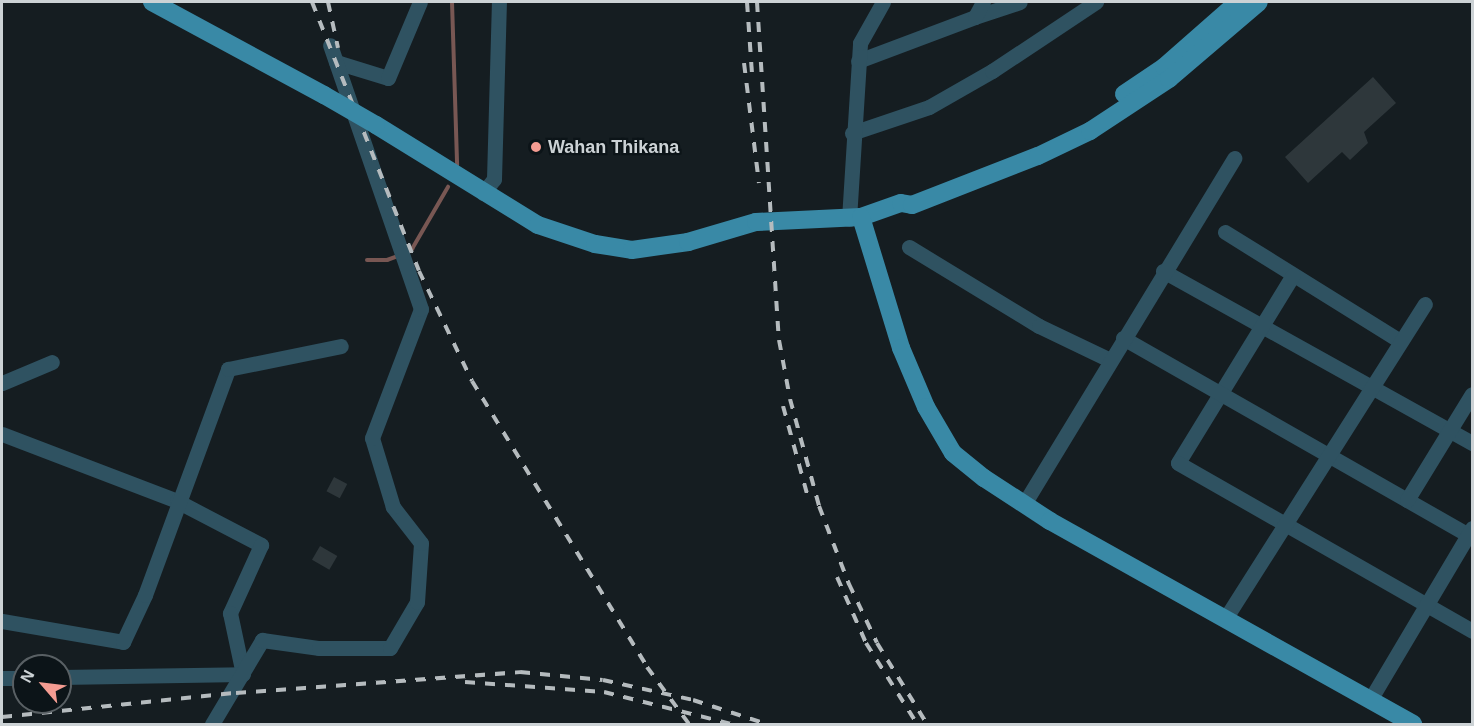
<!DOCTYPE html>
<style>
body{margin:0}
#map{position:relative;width:1474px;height:726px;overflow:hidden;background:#151d21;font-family:Helvetica,sans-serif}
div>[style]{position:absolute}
.stream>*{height:4px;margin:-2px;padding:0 2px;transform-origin:2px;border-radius:2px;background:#785753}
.building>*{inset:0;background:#2e373b;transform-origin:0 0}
.minor>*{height:15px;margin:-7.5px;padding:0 7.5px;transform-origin:7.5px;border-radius:7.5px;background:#2f5261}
.major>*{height:18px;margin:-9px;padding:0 9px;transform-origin:9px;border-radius:9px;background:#3989a6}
.rail>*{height:4px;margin-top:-2px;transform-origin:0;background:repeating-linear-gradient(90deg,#b5bbbe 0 10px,transparent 0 20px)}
.major-bridge>*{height:18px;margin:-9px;padding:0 9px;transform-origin:9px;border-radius:9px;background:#3989a6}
.dots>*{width:16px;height:16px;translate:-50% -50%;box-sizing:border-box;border:3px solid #0c1418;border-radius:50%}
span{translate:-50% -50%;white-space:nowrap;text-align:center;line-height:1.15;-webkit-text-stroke:4.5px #0c1418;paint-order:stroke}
.poi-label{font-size:18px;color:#ccd2d5;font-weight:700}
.left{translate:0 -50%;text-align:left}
.frame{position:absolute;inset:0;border:3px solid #ccd2d5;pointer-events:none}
.north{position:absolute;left:12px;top:654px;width:60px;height:60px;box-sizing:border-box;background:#0c1418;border:2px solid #596064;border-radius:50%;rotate:298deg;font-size:16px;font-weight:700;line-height:24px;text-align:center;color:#ccd2d5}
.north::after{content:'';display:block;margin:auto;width:21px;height:27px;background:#f59c92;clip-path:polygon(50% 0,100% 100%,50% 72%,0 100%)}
</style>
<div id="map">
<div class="stream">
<i style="left:452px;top:2px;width:163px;rotate:88.2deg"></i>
<i style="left:405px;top:252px;width:8px;rotate:-23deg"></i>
<i style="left:412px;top:249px;width:72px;rotate:-59.9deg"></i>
<i style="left:367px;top:260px;width:20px"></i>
<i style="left:387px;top:260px;width:12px;rotate:-20deg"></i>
</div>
<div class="building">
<i style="clip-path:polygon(1373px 77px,1396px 103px,1364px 132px,1368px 143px,1350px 160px,1342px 152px,1308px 183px,1285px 157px)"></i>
<i style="left:334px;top:477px;width:15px;height:16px;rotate:28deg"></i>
<i style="left:320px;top:546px;width:20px;height:16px;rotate:30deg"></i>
</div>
<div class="minor">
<i style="left:975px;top:17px;width:47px;rotate:-18.4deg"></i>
<i style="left:858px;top:61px;width:125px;rotate:-20.6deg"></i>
<i style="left:975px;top:17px;width:17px;rotate:-62deg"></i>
<i style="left:336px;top:62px;width:54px;rotate:17.1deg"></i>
<i style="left:388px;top:78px;width:82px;rotate:-67.2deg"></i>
<i style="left:852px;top:133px;width:81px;rotate:-18.7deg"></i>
<i style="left:929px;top:107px;width:73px;rotate:-29.7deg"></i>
<i style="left:992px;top:71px;width:125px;rotate:-33.6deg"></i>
<i style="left:483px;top:193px;width:18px;rotate:-52deg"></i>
<i style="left:494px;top:179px;width:177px;rotate:-88.4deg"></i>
<i style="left:849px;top:219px;width:176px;rotate:-86.4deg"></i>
<i style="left:860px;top:43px;width:47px;rotate:-60.7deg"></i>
<i style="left:1225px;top:232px;width:206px;rotate:31.9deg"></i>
<i style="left:909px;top:247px;width:152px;rotate:31.3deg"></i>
<i style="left:1039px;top:326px;width:79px;rotate:25.6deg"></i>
<i style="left:1163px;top:271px;width:354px;rotate:29.1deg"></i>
<i style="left:1293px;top:275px;width:220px;rotate:121.5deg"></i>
<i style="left:1178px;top:463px;width:339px;rotate:29.7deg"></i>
<i style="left:1123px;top:338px;width:402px;rotate:29.7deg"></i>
<i style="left:2px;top:383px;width:54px;rotate:-22.8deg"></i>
<i style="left:2px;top:434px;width:187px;rotate:20.9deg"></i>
<i style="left:177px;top:501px;width:95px;rotate:27.6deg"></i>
<i style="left:261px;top:545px;width:75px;rotate:114.5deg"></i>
<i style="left:230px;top:613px;width:62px;rotate:78deg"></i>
<i style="left:1407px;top:500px;width:124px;rotate:-58.5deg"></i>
<i style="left:1024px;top:504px;width:405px;rotate:-58.7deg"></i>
<i style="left:1225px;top:619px;width:373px;rotate:-57.6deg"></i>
<i style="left:2px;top:621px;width:123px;rotate:9.8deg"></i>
<i style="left:123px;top:642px;width:52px;rotate:-64.9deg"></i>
<i style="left:145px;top:595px;width:241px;rotate:-69.8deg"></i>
<i style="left:228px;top:369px;width:115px;rotate:-11.5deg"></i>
<i style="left:60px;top:677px;width:183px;rotate:-0.9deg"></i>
<i style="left:2px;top:678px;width:22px"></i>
<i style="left:1370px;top:700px;width:200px;rotate:-59.3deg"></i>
<i style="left:212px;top:724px;width:98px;rotate:-59.2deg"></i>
<i style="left:262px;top:640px;width:58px;rotate:8deg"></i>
<i style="left:319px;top:648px;width:71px"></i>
<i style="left:390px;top:648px;width:53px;rotate:-59.6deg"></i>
<i style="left:417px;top:602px;width:59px;rotate:-86.1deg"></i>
<i style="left:421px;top:543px;width:46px;rotate:-127.9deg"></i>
<i style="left:393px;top:507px;width:72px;rotate:-106.9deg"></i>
<i style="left:372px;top:438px;width:138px;rotate:-69.2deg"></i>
<i style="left:421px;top:309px;width:279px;rotate:-109deg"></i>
</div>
<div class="major">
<i style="left:152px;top:2px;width:196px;rotate:28.4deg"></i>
<i style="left:1124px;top:94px;width:48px;rotate:-34deg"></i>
<i style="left:1164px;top:67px;width:98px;rotate:-41.3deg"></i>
<i style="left:376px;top:125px;width:190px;rotate:31.7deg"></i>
<i style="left:538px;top:225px;width:60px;rotate:18.4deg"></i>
<i style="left:595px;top:244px;width:37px;rotate:9deg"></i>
<i style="left:632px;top:250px;width:57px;rotate:-8.1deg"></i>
<i style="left:688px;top:242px;width:71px;rotate:-16.4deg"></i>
<i style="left:756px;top:222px;width:105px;rotate:-2.7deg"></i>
<i style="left:861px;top:217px;width:42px;rotate:-19.3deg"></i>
<i style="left:901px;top:203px;width:11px;rotate:10deg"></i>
<i style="left:912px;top:205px;width:135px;rotate:-21.3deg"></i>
<i style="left:1038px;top:156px;width:58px;rotate:-25.7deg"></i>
<i style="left:1090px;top:131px;width:95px;rotate:-33.4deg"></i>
<i style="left:1169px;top:79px;width:118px;rotate:-40.5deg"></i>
<i style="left:861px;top:217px;width:137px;rotate:73deg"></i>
<i style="left:901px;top:348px;width:64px;rotate:67deg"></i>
<i style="left:926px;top:407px;width:53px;rotate:59.6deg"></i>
<i style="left:953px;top:453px;width:40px;rotate:39deg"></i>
<i style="left:984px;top:478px;width:79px;rotate:33.1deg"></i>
<i style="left:1050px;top:521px;width:416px;rotate:29.2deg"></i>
</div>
<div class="rail">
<i style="left:312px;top:2px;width:289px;rotate:68.3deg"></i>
<i style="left:419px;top:271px;width:122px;rotate:64.3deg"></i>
<i style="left:472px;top:381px;width:335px;rotate:58.5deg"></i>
<i style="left:647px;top:667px;width:71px;rotate:53.6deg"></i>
<i style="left:328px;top:2px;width:47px;rotate:77.7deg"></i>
<i style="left:747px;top:2px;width:72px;rotate:86deg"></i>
<i style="left:757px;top:2px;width:339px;rotate:86.3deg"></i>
<i style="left:779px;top:340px;width:60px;rotate:79.4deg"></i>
<i style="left:790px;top:399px;width:111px;rotate:74.8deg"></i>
<i style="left:819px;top:506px;width:84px;rotate:69deg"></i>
<i style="left:849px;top:584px;width:65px;rotate:64.6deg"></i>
<i style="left:877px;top:643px;width:95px;rotate:58.3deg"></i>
<i style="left:744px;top:63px;width:121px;rotate:82.9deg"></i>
<i style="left:783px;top:406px;width:98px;rotate:74.7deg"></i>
<i style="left:837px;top:577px;width:72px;rotate:66.3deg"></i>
<i style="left:866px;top:643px;width:90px;rotate:57.7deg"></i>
<i style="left:465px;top:682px;width:139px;rotate:4.1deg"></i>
<i style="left:604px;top:692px;width:131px;rotate:14.1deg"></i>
<i style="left:2px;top:717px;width:235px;rotate:-5.9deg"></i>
<i style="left:236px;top:693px;width:285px;rotate:-4.2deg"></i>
<i style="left:520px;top:672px;width:83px;rotate:5.5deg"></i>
<i style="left:603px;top:680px;width:92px;rotate:12.5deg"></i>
<i style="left:693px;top:700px;width:78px;rotate:18deg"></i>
</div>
<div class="major-bridge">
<i style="left:324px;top:95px;width:60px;rotate:30deg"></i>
</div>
<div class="dots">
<i style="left:536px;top:147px;background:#f59c92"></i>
</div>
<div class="poi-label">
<span class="left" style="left:548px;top:147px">Wahan Thikana</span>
</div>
<div class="frame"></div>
<div class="north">N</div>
</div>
